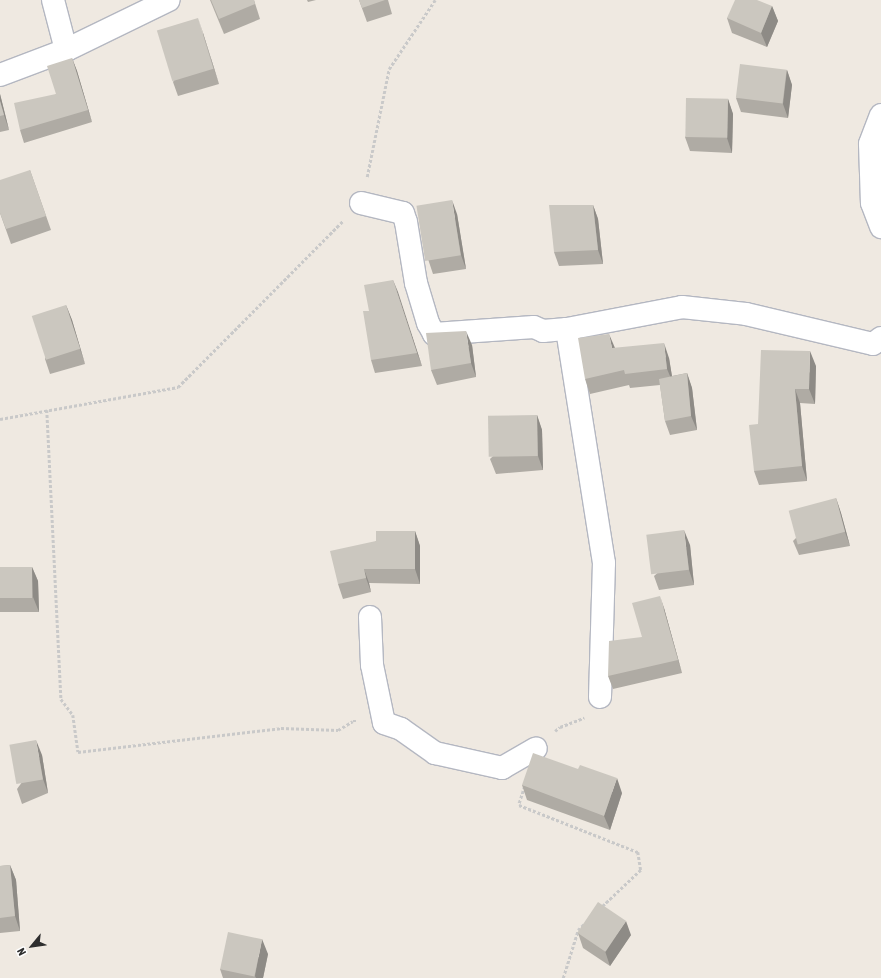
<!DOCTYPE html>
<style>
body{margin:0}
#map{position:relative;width:881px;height:978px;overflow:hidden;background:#efe9e1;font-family:"Asap Condensed",sans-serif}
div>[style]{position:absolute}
.path>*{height:2.5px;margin-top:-1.25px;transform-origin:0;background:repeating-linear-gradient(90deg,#c9c9c9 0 3px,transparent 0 5px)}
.roads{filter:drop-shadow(1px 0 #b4b7c1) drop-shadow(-1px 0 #b4b7c1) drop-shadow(0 1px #b4b7c1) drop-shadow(0 -1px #b4b7c1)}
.minor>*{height:22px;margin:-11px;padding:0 11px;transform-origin:11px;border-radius:11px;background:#fff}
.secondary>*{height:22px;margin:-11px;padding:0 11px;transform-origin:11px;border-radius:11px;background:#fff}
.wall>*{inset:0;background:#afaba4}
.shaded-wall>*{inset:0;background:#8e8b86}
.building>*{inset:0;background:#cbc7bf;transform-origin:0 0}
span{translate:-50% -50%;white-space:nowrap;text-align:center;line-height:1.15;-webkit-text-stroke:3px #fff;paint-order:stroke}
.north{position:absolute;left:12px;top:926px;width:40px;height:40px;-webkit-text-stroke:3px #fff;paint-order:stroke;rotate:241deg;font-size:11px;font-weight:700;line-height:16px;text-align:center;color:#2e2e2e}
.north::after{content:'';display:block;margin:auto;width:14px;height:18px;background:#2e2e2e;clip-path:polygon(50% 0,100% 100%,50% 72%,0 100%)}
</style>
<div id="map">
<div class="path">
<i style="left:367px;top:177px;width:110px;rotate:-78.5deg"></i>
<i style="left:389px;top:69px;width:83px;rotate:-56.3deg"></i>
<i style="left:47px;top:410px;width:289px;rotate:87.2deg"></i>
<i style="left:61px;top:699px;width:20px;rotate:53deg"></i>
<i style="left:73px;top:715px;width:37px;rotate:82deg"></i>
<i style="left:78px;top:752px;width:204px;rotate:-6.7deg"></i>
<i style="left:281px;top:728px;width:57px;rotate:2deg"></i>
<i style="left:338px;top:730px;width:17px;rotate:-31deg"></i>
<i style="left:353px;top:721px;width:5px"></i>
<i style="left:0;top:419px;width:181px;rotate:-10.2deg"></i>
<i style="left:178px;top:387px;width:235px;rotate:-45.2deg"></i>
<i style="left:555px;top:731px;width:6px;rotate:-39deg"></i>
<i style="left:560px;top:727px;width:26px;rotate:-21deg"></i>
<i style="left:525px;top:786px;width:20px;rotate:108deg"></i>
<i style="left:519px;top:805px;width:128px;rotate:21.6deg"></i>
<i style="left:638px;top:852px;width:18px;rotate:81deg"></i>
<i style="left:641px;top:870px;width:54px;rotate:136.5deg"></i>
<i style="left:563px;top:978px;width:50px;rotate:-72.6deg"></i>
<i style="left:578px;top:930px;width:8px;rotate:-45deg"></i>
</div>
<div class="roads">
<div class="minor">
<i style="left:53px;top:0;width:52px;rotate:75.4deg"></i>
<i style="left:881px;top:115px;width:31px;rotate:111deg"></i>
<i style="left:870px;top:144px;width:59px;rotate:88.1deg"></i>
<i style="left:872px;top:203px;width:26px;rotate:69deg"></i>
<i style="left:361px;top:203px;width:43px;rotate:13.4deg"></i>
<i style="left:403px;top:213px;width:9px;rotate:72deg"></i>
<i style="left:406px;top:222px;width:62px;rotate:80.7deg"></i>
<i style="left:416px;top:283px;width:42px;rotate:73.3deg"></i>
<i style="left:428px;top:323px;width:13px;rotate:61deg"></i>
<i style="left:434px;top:334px;width:100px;rotate:-4deg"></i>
<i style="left:534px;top:327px;width:10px;rotate:24deg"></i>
<i style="left:543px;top:331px;width:24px;rotate:-5deg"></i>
<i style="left:370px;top:617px;width:48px;rotate:87.6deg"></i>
<i style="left:372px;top:665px;width:59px;rotate:78.3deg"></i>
<i style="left:384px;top:723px;width:18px;rotate:19deg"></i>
<i style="left:401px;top:729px;width:42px;rotate:35.2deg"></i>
<i style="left:435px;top:753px;width:69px;rotate:12.6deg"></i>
<i style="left:502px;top:768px;width:39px;rotate:-30deg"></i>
<i style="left:600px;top:697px;width:134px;rotate:-88.3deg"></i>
<i style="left:604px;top:563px;width:237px;rotate:-99deg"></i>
<i style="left:567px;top:329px;width:117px;rotate:-10.8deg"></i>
<i style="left:682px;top:307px;width:64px;rotate:6.2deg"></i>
<i style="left:746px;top:314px;width:130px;rotate:13.3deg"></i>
<i style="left:873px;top:344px;width:10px;rotate:-37deg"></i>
</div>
<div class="secondary">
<i style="left:0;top:75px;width:71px;rotate:-20.7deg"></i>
<i style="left:66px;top:50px;width:114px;rotate:-25.9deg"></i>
</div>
</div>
<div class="wall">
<i style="clip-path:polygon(210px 0,254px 0,260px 19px,224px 34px)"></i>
<i style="clip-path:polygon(307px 0,316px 0,308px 2px)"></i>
<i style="clip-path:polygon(359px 0,388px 0,392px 14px,367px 22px)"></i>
<i style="clip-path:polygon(772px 6px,778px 21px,767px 47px,732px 33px,727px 18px)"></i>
<i style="clip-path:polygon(203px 33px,219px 84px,178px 96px,173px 82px)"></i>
<i style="clip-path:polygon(72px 58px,77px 71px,92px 122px,24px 143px,20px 130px,56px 94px)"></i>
<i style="clip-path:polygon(787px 70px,792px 85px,788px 118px,741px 112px,736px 98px)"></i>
<i style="clip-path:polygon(0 94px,9px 130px,0 132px)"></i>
<i style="clip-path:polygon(728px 99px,733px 114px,732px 153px,690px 151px,685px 137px)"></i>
<i style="clip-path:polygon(30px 170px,51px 230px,11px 244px,0 213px)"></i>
<i style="clip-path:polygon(593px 205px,598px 219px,603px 264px,559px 266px,554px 252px)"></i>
<i style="clip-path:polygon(457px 214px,466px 269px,433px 274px,428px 259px)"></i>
<i style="clip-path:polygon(393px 280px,422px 366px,375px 373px,371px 360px,369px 311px)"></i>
<i style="clip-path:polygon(66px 305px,72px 320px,85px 364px,50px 374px,45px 359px)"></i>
<i style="clip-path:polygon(472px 345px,476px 377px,437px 385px,431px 370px)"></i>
<i style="clip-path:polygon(615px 348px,669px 358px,672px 376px,687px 373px,692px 388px,697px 430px,670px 435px,665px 421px,660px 385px,630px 388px,629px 385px,590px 394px,585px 379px)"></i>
<i style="clip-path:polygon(816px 366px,815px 404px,800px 403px,807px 481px,759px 485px,754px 471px,758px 424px)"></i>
<i style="clip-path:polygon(537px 415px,542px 430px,543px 470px,496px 474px,490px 459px)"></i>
<i style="clip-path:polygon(836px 498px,841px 513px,850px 546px,799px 555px,793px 541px)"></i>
<i style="clip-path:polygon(415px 531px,420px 546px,420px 584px,369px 583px,371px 592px,343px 599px,338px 584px,376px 541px)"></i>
<i style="clip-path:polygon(690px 545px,694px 585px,659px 590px,654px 576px)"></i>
<i style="clip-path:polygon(0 567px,32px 567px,38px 581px,39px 612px,0 612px)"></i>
<i style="clip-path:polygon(664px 608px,682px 673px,613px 689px,608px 676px,642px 637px)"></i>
<i style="clip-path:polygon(42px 755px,48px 793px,22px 804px,17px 789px)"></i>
<i style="clip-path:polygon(522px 785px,622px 793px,610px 830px,527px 800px)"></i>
<i style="clip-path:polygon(10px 865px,16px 880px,20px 931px,0 933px,0 866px)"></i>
<i style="clip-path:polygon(578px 933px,631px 935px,610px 966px,583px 948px)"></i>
<i style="clip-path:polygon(268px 954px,263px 978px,223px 978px,220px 969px)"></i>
</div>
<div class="shaded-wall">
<i style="clip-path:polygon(772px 6px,778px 21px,767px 47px,761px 33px)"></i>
<i style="clip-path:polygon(198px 18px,203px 33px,219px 84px,214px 69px)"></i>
<i style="clip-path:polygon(72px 58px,77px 71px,92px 122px,88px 110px)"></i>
<i style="clip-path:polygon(787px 70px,792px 85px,788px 118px,783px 104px)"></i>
<i style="clip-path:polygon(0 94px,9px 130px,4px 115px,0 101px)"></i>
<i style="clip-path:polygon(728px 99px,733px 114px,732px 153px,727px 138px)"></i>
<i style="clip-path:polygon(452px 200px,457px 214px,466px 269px,461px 255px)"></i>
<i style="clip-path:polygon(593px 205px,598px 219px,603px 264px,598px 250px)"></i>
<i style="clip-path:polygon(393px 280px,398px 292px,422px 366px,417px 353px)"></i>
<i style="clip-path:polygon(66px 305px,72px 320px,85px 364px,80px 349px)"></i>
<i style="clip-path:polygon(466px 331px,472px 345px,476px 377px,471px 363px)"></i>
<i style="clip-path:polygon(609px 334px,615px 348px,612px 348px)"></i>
<i style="clip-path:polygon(664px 343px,669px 358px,673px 383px,667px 369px)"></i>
<i style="clip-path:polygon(810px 351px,816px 366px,815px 404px,809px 389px)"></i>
<i style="clip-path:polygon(687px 373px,692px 388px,697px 430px,691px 416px)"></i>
<i style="clip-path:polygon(795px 389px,800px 403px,807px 481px,802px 466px)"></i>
<i style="clip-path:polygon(537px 415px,542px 430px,543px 470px,538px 456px)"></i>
<i style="clip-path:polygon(836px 498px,841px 513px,850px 546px,845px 532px)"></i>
<i style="clip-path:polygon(684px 530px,690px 545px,694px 585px,689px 570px)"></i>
<i style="clip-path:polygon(415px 531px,420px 546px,420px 584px,415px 569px)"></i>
<i style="clip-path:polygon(32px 567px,38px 581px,39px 612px,33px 597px)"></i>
<i style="clip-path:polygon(364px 569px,369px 583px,371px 592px,366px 578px)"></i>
<i style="clip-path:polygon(660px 596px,664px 608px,682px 673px,678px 660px)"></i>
<i style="clip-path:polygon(36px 740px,42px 755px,48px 793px,43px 779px)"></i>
<i style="clip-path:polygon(617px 778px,622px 793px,610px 830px,604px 816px)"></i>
<i style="clip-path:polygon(10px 865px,16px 880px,20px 931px,15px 916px)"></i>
<i style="clip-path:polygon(626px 921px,631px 935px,610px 966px,605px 951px)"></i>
<i style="clip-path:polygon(262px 939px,268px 954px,263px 978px,256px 978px,255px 976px)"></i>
</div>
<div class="building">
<i style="clip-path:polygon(211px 0,254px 0,255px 4px,219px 19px)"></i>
<i style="clip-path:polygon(359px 0,385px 0,362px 8px)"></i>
<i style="clip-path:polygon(735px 0,757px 0,772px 6px,761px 33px,727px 18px)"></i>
<i style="left:198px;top:18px;width:53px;height:43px;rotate:73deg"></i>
<i style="clip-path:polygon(72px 58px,88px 110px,20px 130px,14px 103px,56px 94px,47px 66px)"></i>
<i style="left:740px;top:64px;width:47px;height:34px;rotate:7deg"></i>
<i style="left:686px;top:98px;width:42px;height:39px;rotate:1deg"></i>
<i style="clip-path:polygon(0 101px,4px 115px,0 116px)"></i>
<i style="clip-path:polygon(30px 170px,46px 216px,6px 229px,0 213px,0 180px)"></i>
<i style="left:452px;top:200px;width:56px;height:36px;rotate:81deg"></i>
<i style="clip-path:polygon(549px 205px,593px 205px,598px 250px,554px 252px)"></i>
<i style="clip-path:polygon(393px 280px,417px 353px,371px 360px,363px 311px,369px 311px,364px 285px)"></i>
<i style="left:66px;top:305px;width:46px;height:36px;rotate:72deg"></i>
<i style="clip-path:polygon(466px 331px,471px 363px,431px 370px,426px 333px)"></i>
<i style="clip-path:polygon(609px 334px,612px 348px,664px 343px,667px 369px,625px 374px,624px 370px,585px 379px,578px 338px)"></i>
<i style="clip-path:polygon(761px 350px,810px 351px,809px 389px,795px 389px,802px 466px,754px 471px,749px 425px,758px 424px)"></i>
<i style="clip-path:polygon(687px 373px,691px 416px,665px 421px,659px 379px)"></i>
<i style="left:537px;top:415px;width:41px;height:49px;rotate:89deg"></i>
<i style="left:836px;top:498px;width:35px;height:49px;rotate:75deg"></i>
<i style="left:684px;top:530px;width:40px;height:38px;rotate:83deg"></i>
<i style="clip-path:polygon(376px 531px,415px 531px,415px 569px,364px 569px,366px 578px,338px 584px,330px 551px,376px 541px)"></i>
<i style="left:0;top:567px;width:32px;height:31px"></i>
<i style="clip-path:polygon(660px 596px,678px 660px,608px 676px,609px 641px,642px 637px,632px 603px)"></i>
<i style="left:36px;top:740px;width:40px;height:27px;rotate:80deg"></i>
<i style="clip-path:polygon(533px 753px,578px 769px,580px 765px,617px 778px,604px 816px,522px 785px)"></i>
<i style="clip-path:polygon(10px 865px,15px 916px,0 918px,0 866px)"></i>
<i style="left:598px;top:902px;width:34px;height:37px;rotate:34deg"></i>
<i style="left:228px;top:932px;width:35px;height:38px;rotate:12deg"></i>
</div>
<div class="north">N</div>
</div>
